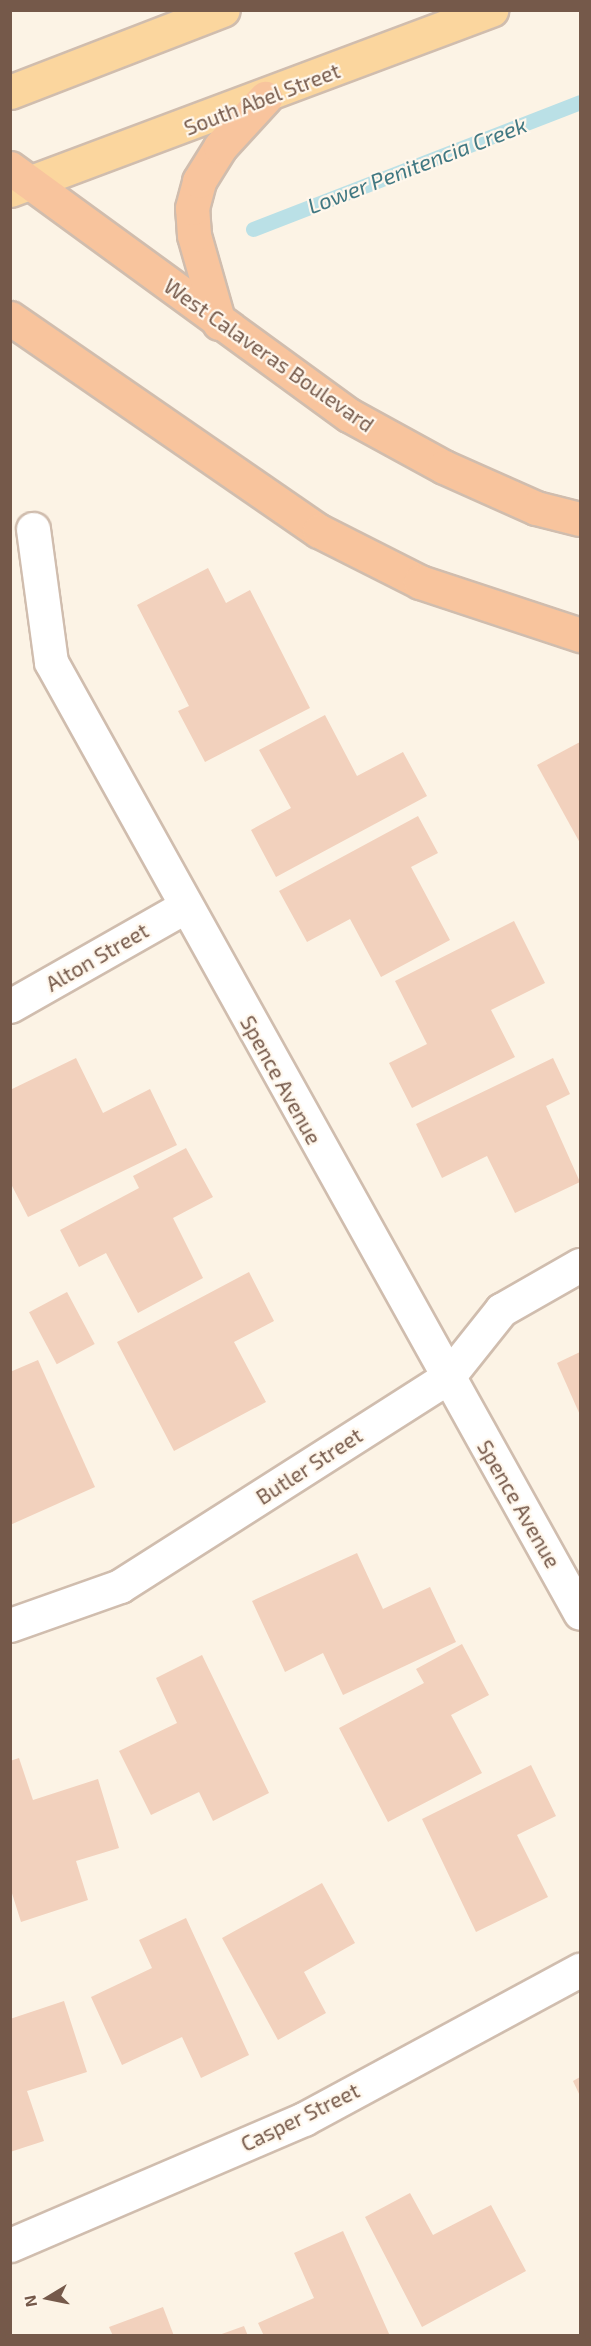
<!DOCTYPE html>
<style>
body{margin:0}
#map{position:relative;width:591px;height:2346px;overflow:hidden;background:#fcf3e5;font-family:"Exo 2",sans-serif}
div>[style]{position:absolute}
.stream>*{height:15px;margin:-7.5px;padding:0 7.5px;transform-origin:7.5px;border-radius:7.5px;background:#bae0e6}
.building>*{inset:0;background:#f2d1bd;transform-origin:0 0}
.roads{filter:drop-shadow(2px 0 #d0bdae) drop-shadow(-2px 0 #d0bdae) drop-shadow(0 2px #d0bdae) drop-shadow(0 -2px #d0bdae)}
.minor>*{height:33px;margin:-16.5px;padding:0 16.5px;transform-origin:16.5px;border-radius:16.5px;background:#fff}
.primary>*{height:33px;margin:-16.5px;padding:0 16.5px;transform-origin:16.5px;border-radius:16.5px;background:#fbd69e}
.trunk>*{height:33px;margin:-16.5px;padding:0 16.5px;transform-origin:16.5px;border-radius:16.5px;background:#f8c49d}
span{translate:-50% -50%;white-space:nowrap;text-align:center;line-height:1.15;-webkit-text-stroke:4.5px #fff7ec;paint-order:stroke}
.street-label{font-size:21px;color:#75594a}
.water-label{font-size:22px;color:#417882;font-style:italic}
.frame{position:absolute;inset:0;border:12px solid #75594a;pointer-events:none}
.north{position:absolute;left:18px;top:2268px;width:60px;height:60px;-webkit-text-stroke:4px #fff7ec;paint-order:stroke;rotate:260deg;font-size:16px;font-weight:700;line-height:24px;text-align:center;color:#75594a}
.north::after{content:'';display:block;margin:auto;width:21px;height:27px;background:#75594a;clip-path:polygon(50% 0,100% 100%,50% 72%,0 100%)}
</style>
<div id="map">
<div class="stream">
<i style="left:253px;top:229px;width:351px;rotate:-21.2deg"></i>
</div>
<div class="building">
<i style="clip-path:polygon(208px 568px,226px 603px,250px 590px,310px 708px,205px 762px,178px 711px,189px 706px,137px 605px)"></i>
<i style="clip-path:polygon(325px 715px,357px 776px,403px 752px,427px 796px,276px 877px,251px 830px,291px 808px,259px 750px)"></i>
<i style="clip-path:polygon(580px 742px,580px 843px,537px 765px)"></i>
<i style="clip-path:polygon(418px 816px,438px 853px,411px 867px,450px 940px,381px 977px,350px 919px,307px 942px,279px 891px)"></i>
<i style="clip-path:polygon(514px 921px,545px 983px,491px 1010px,515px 1057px,412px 1108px,389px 1063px,427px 1044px,395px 981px)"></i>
<i style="clip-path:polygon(76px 1058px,103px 1113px,150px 1089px,177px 1145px,28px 1217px,10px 1182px,10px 1090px)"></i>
<i style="clip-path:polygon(553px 1058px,570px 1094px,546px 1106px,580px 1182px,515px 1213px,487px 1156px,442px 1178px,416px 1124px)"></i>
<i style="clip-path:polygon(186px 1148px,213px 1197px,173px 1218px,203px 1278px,138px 1313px,106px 1253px,79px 1267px,60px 1230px,139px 1188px,133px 1176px)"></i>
<i style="clip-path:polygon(249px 1272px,274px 1321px,234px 1342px,266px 1402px,174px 1451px,117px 1342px)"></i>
<i style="left:67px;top:1292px;width:59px;height:43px;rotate:62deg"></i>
<i style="clip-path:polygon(580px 1352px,580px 1415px,557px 1363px)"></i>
<i style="clip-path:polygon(38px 1360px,95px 1487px,10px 1525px,10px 1372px)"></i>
<i style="clip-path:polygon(357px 1553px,383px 1609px,430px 1587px,456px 1642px,343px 1695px,323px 1653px,285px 1672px,252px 1601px)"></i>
<i style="clip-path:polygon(462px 1644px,489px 1695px,451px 1715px,482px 1773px,388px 1822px,339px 1728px,424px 1683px,416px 1669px)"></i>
<i style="clip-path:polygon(202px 1655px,269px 1793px,213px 1821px,199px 1792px,151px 1815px,119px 1751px,177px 1723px,156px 1678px)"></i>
<i style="clip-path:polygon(19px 1758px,33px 1800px,98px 1779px,119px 1848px,76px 1861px,88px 1900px,21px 1922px,10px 1887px,10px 1761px)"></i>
<i style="clip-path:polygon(531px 1765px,556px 1816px,517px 1835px,548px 1897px,476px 1932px,422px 1819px)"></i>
<i style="clip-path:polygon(322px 1883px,355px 1943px,304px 1972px,326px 2013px,278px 2040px,222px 1938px)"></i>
<i style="clip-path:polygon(186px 1918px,249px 2055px,201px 2078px,182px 2037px,122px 2065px,91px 1997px,152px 1968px,139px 1940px)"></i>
<i style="clip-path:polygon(64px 2001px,87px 2072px,27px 2091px,44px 2141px,10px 2152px,10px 2019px)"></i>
<i style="clip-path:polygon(580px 2077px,580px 2096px,573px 2081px)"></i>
<i style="clip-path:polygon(410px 2193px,433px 2235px,491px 2205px,526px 2271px,422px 2327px,365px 2217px)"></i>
<i style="clip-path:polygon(343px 2231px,390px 2336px,264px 2336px,258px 2323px,314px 2298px,294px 2253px)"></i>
<i style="clip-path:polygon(163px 2307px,174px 2336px,113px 2336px,109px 2327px)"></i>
<i style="clip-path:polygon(244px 2326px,248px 2336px,220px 2336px,219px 2335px)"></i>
</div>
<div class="roads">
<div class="minor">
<i style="left:33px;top:529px;width:134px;rotate:82.3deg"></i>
<i style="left:51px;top:662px;width:1088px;rotate:60.91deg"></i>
<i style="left:10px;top:1006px;width:200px;rotate:-29.6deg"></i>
<i style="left:10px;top:1625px;width:117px;rotate:-19.5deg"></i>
<i style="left:120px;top:1586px;width:388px;rotate:-32.5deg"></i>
<i style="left:447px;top:1378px;width:87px;rotate:-51.5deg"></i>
<i style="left:501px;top:1310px;width:91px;rotate:-29.7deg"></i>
<i style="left:10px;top:2245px;width:320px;rotate:-23.2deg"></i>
<i style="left:304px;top:2119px;width:314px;rotate:-28.4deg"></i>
</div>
<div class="primary">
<i style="left:10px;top:92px;width:228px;rotate:-21.1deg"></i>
<i style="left:10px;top:190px;width:514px;rotate:-20.52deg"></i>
</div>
<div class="trunk">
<i style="left:10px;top:168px;width:419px;rotate:36.1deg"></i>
<i style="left:349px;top:415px;width:108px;rotate:28.7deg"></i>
<i style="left:444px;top:467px;width:101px;rotate:24deg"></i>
<i style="left:536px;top:508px;width:45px;rotate:14deg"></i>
<i style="left:10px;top:318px;width:375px;rotate:34.6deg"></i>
<i style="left:319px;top:531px;width:113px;rotate:26.8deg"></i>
<i style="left:420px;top:582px;width:169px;rotate:18.3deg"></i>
<i style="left:219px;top:323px;width:91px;rotate:-105.9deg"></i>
<i style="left:194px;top:235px;width:27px;rotate:-94deg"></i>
<i style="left:192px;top:208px;width:28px;rotate:-75deg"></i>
<i style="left:199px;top:181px;width:40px;rotate:-58deg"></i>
<i style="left:220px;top:147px;width:67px;rotate:-47.4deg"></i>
</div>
</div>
<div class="street-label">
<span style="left:262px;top:99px;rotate:-21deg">South Abel Street</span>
<span style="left:269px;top:355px;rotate:35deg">West Calaveras Boulevard</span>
<span style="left:97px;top:957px;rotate:-30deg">Alton Street</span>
<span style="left:281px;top:1080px;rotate:61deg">Spence Avenue</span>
<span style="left:309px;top:1466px;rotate:-33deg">Butler Street</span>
<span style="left:519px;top:1504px;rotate:60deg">Spence Avenue</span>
<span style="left:300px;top:2117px;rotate:-26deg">Casper Street</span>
</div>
<div class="water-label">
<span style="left:417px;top:165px;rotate:-21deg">Lower Penitencia Creek</span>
</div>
<div class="frame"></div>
<div class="north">N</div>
</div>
